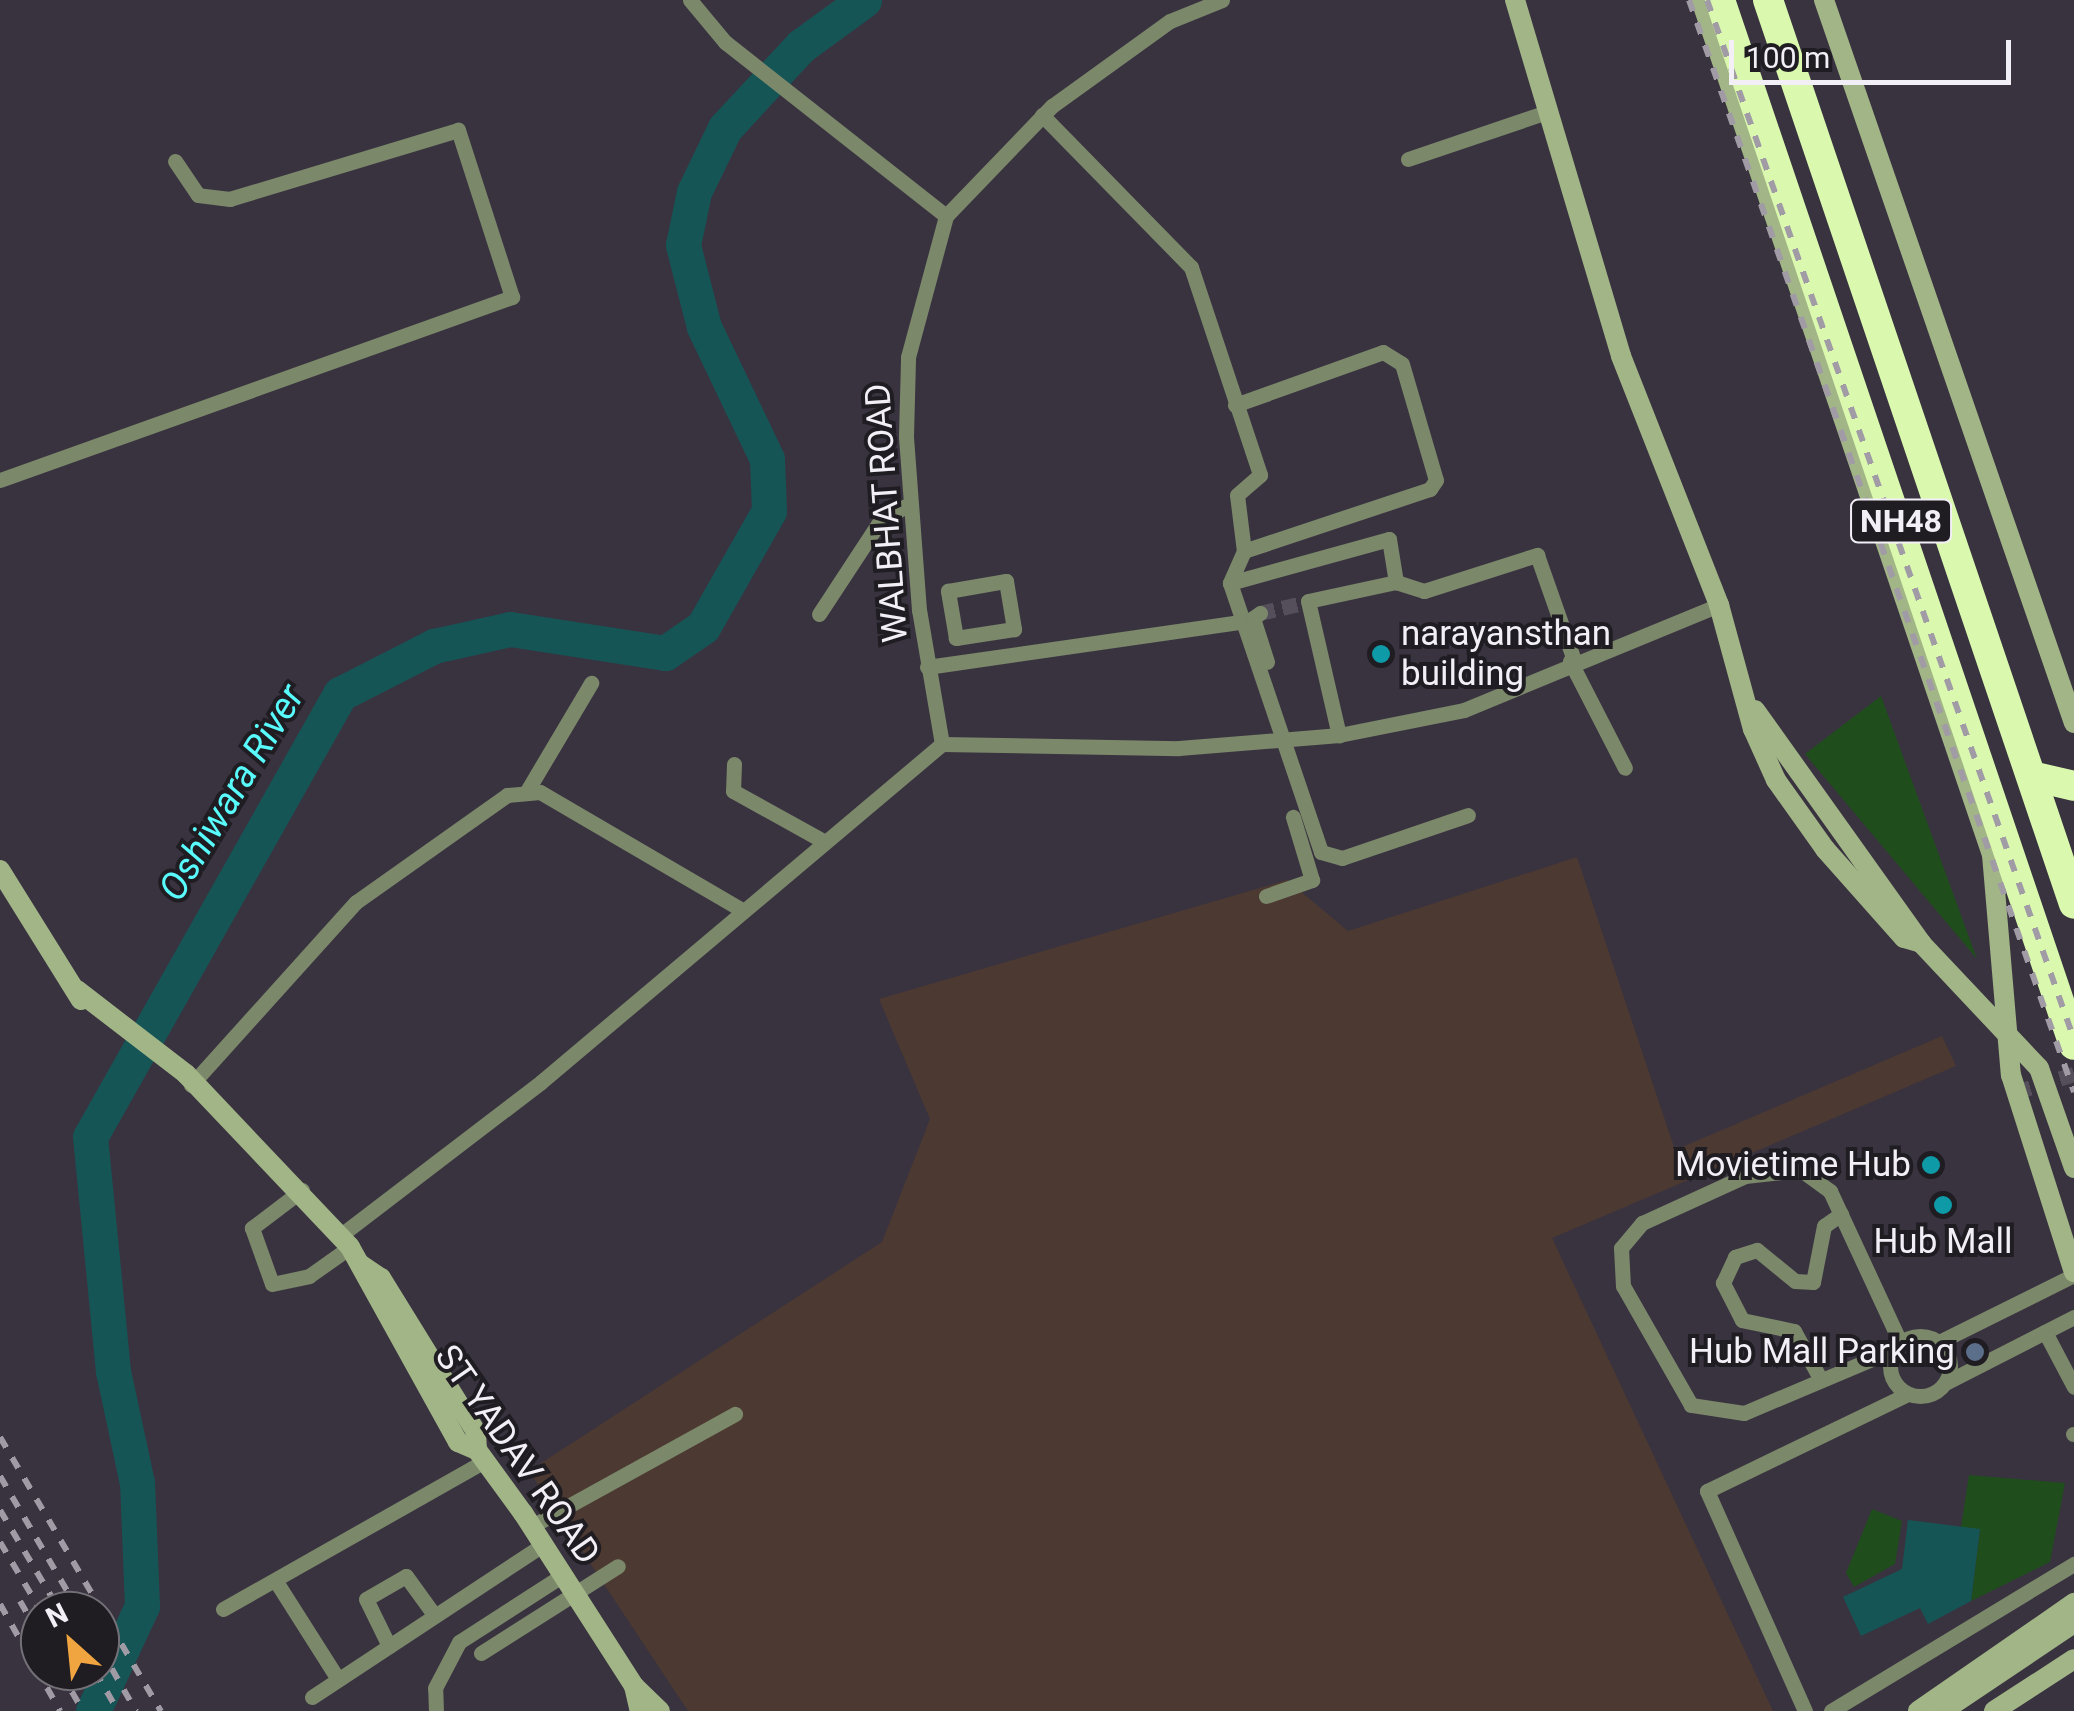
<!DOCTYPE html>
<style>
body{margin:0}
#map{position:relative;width:2074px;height:1711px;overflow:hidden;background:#393340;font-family:Roboto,sans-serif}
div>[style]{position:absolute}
.commercial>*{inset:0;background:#4c3931}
.green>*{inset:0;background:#1f4e1c}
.water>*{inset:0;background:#165556}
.river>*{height:35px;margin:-17.5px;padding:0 17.5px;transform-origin:17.5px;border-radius:17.5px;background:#165556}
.street-tunnel>*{height:15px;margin-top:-7.5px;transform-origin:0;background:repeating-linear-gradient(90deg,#554f5b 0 15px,transparent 0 23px)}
.street>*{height:15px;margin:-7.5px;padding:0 7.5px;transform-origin:7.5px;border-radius:7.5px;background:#7b886a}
.street>.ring{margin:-7.5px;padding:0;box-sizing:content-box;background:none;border:15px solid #7b886a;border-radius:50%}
.secondary>*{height:20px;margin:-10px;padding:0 10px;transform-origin:10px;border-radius:10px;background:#a2b586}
.highway>*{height:30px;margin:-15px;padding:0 15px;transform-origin:15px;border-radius:15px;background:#daf9ae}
.rail>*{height:6px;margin-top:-3px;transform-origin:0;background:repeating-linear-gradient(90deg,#a09ba5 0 12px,transparent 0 24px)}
.dots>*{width:28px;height:28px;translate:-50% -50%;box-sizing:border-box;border:5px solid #1f1c22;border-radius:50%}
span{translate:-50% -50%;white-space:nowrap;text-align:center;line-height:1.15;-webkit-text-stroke:8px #1f1c22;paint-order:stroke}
.shield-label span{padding:2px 8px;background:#1f1c22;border:2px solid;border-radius:8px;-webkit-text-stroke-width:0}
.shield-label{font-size:32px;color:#f3eff7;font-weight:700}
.street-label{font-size:35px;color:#f3eff7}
.poi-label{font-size:35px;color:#f3eff7}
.left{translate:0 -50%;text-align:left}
.right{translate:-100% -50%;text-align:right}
.water-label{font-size:38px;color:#58fafc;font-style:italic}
.north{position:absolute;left:20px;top:1591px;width:100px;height:100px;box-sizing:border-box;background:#1f1c22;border:2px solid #747077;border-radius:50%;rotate:333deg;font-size:28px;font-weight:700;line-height:40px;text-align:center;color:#f3eff7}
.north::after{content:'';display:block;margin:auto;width:35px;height:45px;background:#f1a540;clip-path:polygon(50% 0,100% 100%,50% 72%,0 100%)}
.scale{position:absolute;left:1729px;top:40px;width:282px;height:45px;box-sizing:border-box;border:5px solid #f3eff7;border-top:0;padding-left:12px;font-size:30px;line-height:35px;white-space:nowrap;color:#f3eff7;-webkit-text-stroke:8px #1f1c22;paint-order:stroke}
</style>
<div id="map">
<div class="commercial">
<i style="clip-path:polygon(1577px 857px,1675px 1150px,1942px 1036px,1956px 1066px,1552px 1238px,1773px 1711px,688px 1711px,529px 1471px,882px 1242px,930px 1119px,879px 999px,1287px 880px,1348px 931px)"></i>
</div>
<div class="green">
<i style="clip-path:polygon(1881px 696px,1977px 959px,1805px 754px)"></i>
<i style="clip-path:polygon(1969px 1475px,2065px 1483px,2050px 1562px,1971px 1601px,1980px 1530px,1961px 1527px)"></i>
<i style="clip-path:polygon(1872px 1509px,1902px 1521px,1895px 1564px,1854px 1587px,1846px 1573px)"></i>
</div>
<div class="water">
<i style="clip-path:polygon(1908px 1520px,1980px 1529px,1971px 1601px,1928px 1624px,1920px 1608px,1861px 1636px,1843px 1597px,1902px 1569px)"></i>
</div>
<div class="river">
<i style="left:93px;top:1711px;width:116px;rotate:-65deg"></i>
<i style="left:142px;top:1606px;width:123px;rotate:-92.3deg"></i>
<i style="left:137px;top:1483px;width:115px;rotate:-102.1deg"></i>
<i style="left:113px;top:1371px;width:235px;rotate:-95.6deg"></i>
<i style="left:90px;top:1137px;width:509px;rotate:-60.56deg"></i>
<i style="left:340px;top:694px;width:106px;rotate:-27.1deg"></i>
<i style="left:434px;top:646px;width:78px;rotate:-12.6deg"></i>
<i style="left:510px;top:629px;width:157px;rotate:8.8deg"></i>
<i style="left:665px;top:653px;width:46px;rotate:-34.4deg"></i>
<i style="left:703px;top:627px;width:133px;rotate:-60.4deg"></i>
<i style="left:769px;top:511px;width:52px;rotate:-92.2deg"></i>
<i style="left:767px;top:459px;width:146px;rotate:-115.5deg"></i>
<i style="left:704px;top:327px;width:85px;rotate:-104.4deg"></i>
<i style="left:683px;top:245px;width:54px;rotate:-78.3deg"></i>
<i style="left:694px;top:192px;width:71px;rotate:-64.2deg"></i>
<i style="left:725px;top:128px;width:112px;rotate:-47.2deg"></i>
<i style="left:801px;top:46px;width:78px;rotate:-36.1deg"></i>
</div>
<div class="street-tunnel">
<i style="left:1260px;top:613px;width:40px;rotate:-13deg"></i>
<i style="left:2016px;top:1092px;width:61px;rotate:-17.2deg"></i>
</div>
<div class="street">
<i style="left:690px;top:0;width:55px;rotate:50.2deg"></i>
<i style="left:725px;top:42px;width:281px;rotate:38.2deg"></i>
<i style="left:1042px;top:115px;width:213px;rotate:45.6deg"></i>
<i style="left:1191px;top:267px;width:219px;rotate:71.6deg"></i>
<i style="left:1260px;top:475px;width:30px;rotate:139deg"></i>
<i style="left:1237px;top:495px;width:56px;rotate:82.9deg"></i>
<i style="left:1408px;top:159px;width:150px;rotate:-18.7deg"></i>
<i style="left:1235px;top:405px;width:157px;rotate:-19.7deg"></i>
<i style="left:1383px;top:352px;width:22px;rotate:32deg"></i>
<i style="left:1402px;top:364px;width:121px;rotate:73.7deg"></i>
<i style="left:1436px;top:480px;width:11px;rotate:124deg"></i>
<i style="left:1430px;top:489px;width:196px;rotate:161.6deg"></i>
<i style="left:1244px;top:551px;width:35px;rotate:114deg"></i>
<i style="left:1230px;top:583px;width:284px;rotate:71.3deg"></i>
<i style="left:1321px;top:852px;width:22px;rotate:16deg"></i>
<i style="left:1342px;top:858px;width:133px;rotate:-18.8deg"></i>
<i style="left:0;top:480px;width:544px;rotate:-19.67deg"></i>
<i style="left:512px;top:297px;width:176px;rotate:-107.9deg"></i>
<i style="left:458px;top:130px;width:238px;rotate:163.2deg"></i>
<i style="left:230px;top:199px;width:32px;rotate:-173deg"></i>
<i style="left:198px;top:195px;width:41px;rotate:-124.1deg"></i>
<i style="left:1006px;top:581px;width:49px;rotate:80.5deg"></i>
<i style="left:1014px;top:629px;width:59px;rotate:171.2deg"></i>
<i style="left:956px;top:638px;width:48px;rotate:-99.7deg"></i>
<i style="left:948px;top:591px;width:59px;rotate:-9.8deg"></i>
<i style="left:1396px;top:582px;width:29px;rotate:18deg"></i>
<i style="left:1424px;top:591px;width:119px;rotate:-17.7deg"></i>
<i style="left:1537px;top:555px;width:111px;rotate:70.6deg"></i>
<i style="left:1230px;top:583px;width:165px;rotate:-15.5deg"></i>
<i style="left:1389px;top:539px;width:44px;rotate:80.8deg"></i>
<i style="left:1396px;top:582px;width:90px;rotate:167.8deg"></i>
<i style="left:1308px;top:601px;width:138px;rotate:77deg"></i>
<i style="left:1260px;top:613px;width:9px;rotate:144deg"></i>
<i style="left:1253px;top:618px;width:46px;rotate:72.3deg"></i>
<i style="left:819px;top:614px;width:111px;rotate:-56.7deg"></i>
<i style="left:880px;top:521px;width:34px;rotate:-30deg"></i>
<i style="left:1570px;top:661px;width:120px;rotate:62.8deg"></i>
<i style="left:927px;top:667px;width:315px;rotate:-8.2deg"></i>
<i style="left:942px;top:744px;width:136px;rotate:-99.7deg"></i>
<i style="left:919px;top:610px;width:174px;rotate:-94.3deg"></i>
<i style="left:906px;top:436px;width:79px;rotate:-88.5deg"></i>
<i style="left:908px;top:357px;width:146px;rotate:-74.9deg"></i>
<i style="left:946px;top:216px;width:153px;rotate:-46.1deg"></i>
<i style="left:1052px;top:106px;width:145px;rotate:-35.8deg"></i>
<i style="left:1170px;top:21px;width:56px;rotate:-22deg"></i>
<i style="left:734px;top:764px;width:27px;rotate:92deg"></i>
<i style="left:733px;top:791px;width:105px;rotate:29deg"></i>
<i style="left:527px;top:791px;width:126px;rotate:-59.3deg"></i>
<i style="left:1266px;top:896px;width:49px;rotate:-19.2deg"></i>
<i style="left:1312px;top:880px;width:66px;rotate:-106.8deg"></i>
<i style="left:191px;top:1085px;width:246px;rotate:-48deg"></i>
<i style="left:356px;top:902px;width:185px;rotate:-35.3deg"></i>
<i style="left:507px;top:795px;width:33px;rotate:-5deg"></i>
<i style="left:540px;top:792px;width:232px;rotate:30.3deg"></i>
<i style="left:302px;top:1190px;width:63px;rotate:142.8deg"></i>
<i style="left:252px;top:1228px;width:59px;rotate:70.3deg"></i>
<i style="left:272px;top:1284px;width:38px;rotate:-12deg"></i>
<i style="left:309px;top:1276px;width:50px;rotate:-35.3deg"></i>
<i style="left:341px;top:1235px;width:252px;rotate:-37.4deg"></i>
<i style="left:541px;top:1082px;width:524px;rotate:-40.13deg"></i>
<i style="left:942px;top:744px;width:237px;rotate:1deg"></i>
<i style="left:1179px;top:748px;width:161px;rotate:-4.6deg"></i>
<i style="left:1339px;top:735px;width:127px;rotate:-11.3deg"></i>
<i style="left:1464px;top:710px;width:276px;rotate:-22.4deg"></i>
<i style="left:2045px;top:1332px;width:62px;rotate:62.2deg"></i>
<i class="ring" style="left:1890px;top:1336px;width:45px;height:45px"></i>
<i style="left:1939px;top:1342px;width:151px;rotate:-26.4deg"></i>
<i style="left:1893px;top:1350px;width:162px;rotate:157.1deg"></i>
<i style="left:1744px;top:1413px;width:54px;rotate:-171.4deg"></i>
<i style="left:1691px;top:1405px;width:137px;rotate:-119.7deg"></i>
<i style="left:1623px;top:1286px;width:38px;rotate:-93deg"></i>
<i style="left:1621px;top:1248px;width:33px;rotate:-50deg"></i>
<i style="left:1642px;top:1223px;width:113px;rotate:-24.5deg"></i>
<i style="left:1745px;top:1176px;width:56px;rotate:-6.1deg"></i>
<i style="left:1801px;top:1170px;width:36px;rotate:36deg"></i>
<i style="left:1830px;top:1191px;width:166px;rotate:65.1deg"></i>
<i style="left:1821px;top:1380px;width:56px;rotate:-118.9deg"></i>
<i style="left:1794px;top:1331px;width:53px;rotate:-168.1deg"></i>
<i style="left:1742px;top:1320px;width:42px;rotate:-117.2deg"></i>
<i style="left:1723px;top:1283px;width:29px;rotate:-65deg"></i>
<i style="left:1735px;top:1257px;width:23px;rotate:-18deg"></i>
<i style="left:1757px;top:1250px;width:49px;rotate:39.2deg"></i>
<i style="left:1795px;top:1281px;width:18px;rotate:3deg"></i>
<i style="left:1813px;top:1282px;width:57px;rotate:-78.9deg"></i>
<i style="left:1824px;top:1226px;width:21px;rotate:-35deg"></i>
<i style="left:1945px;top:1383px;width:145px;rotate:-27.1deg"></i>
<i style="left:2073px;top:1434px;width:1px"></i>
<i style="left:532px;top:1526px;width:232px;rotate:-28.9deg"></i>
<i style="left:277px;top:1583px;width:114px;rotate:57.6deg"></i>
<i style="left:223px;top:1609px;width:301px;rotate:-29.5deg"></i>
<i style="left:389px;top:1646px;width:52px;rotate:-116.1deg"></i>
<i style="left:366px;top:1599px;width:46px;rotate:-29.9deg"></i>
<i style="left:406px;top:1576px;width:49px;rotate:54.1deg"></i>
<i style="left:481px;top:1653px;width:162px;rotate:-32.4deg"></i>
<i style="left:312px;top:1697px;width:278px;rotate:-33.4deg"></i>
<i style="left:436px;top:1711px;width:23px;rotate:-92deg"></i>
<i style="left:435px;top:1688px;width:52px;rotate:-62.4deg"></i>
<i style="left:459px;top:1642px;width:124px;rotate:-32.8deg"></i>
<i style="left:1805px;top:1711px;width:241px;rotate:-114deg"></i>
<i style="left:1707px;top:1491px;width:223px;rotate:-25.8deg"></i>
<i style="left:1831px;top:1711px;width:284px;rotate:-31.2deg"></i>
</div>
<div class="secondary">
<i style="left:1515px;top:0;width:371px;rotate:73.4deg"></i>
<i style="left:1621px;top:356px;width:268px;rotate:68.5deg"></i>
<i style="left:1719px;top:605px;width:129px;rotate:74.7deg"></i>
<i style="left:1753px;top:729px;width:56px;rotate:65.7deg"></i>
<i style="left:1776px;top:780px;width:85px;rotate:54.6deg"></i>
<i style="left:1825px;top:849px;width:119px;rotate:48.4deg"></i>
<i style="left:1904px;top:938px;width:18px;rotate:16deg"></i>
<i style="left:1701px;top:0;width:903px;rotate:71.2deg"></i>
<i style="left:1992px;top:855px;width:221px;rotate:85.1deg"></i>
<i style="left:2011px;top:1075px;width:207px;rotate:72.3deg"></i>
<i style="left:1824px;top:0;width:765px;rotate:70.93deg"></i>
<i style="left:1755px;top:710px;width:286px;rotate:54.5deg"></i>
<i style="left:1921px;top:943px;width:172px;rotate:46.7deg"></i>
<i style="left:2039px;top:1068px;width:106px;rotate:70.7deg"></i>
<i style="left:0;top:870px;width:153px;rotate:58.1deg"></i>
<i style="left:77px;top:990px;width:138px;rotate:37.6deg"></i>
<i style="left:186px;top:1074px;width:238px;rotate:46.5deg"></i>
<i style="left:350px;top:1247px;width:223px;rotate:61deg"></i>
<i style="left:458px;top:1442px;width:21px;rotate:23deg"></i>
<i style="left:477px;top:1450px;width:78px;rotate:53.9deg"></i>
<i style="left:523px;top:1513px;width:206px;rotate:57.3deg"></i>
<i style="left:634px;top:1686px;width:26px;rotate:77deg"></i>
<i style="left:360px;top:1264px;width:25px;rotate:34deg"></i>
<i style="left:381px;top:1278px;width:181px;rotate:58.3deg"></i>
<i style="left:476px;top:1432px;width:18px;rotate:87deg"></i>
<i style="left:634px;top:1686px;width:36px;rotate:44deg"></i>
<i style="left:1918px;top:1711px;width:190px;rotate:-34.7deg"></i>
<i style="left:1943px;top:1711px;width:158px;rotate:-33.9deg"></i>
<i style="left:1994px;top:1711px;width:95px;rotate:-33deg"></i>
</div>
<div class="highway">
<i style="left:1720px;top:0;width:1103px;rotate:71.29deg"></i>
<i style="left:1768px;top:0;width:954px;rotate:71.3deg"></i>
<i style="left:2036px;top:777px;width:39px;rotate:13deg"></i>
</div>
<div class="rail">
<i style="left:1689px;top:0;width:1158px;rotate:70.58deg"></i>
<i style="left:1707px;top:0;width:1102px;rotate:70.55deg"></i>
<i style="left:0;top:1437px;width:318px;rotate:59.6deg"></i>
<i style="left:0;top:1476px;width:156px;rotate:59.7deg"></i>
<i style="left:0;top:1510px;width:117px;rotate:59.3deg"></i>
<i style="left:0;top:1542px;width:80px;rotate:59.3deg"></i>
<i style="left:20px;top:1601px;width:40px;rotate:60.3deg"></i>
<i style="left:0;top:1604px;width:123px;rotate:60.7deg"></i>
<i style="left:100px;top:1648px;width:73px;rotate:60.3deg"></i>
<i style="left:60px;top:1671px;width:46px;rotate:60.1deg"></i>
<i style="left:95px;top:1671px;width:46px;rotate:60.1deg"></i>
</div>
<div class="dots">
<i style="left:1381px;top:654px;background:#0f9aa8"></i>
<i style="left:1931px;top:1165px;background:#0f9aa8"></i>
<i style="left:1943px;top:1205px;background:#0f9aa8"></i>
<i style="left:1975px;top:1352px;background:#5c6f8a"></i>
</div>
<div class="shield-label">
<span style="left:1901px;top:521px">NH48</span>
</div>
<div class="street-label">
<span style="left:887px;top:513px;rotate:-94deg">WALBHAT ROAD</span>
<span style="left:517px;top:1455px;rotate:55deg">ST YADAV ROAD</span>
</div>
<div class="poi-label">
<span class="left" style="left:1401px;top:654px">narayansthan<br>building</span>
<span class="right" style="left:1911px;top:1165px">Movietime Hub</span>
<span style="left:1943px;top:1242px">Hub Mall</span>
<span class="right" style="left:1955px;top:1352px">Hub Mall Parking</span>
</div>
<div class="water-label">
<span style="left:232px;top:793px;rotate:-59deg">Oshiwara River</span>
</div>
<div class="north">N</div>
<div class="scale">100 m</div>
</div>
